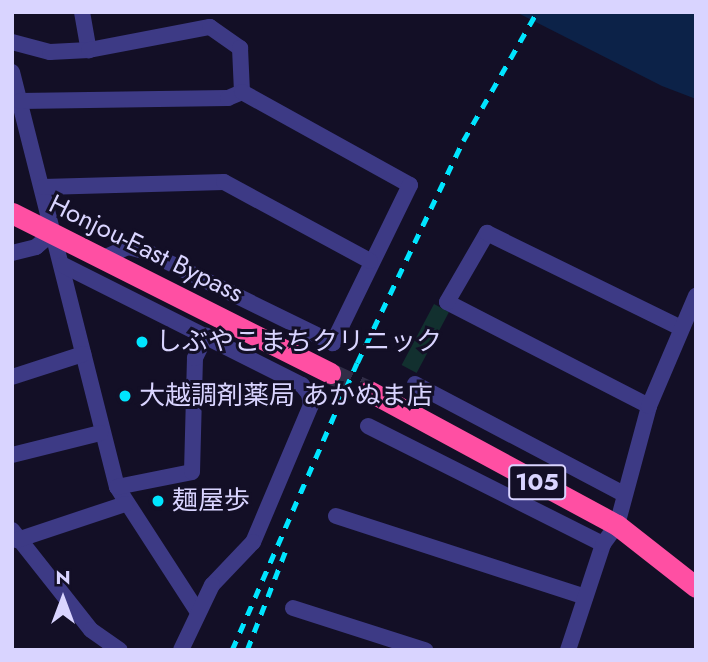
<!DOCTYPE html>
<meta charset="utf-8">
<style>
body{margin:0}
#map{position:relative;width:708px;height:662px;overflow:hidden;background:#130f26;font-family:Jost,"Noto Sans JP",sans-serif}
div>[style]{position:absolute}
.green>*{inset:0;background:#12302f;transform-origin:0 0}
.water>*{inset:0;background:#0c2248}
.highway-tunnel>*{height:21px;margin-top:-10.5px;transform-origin:0;background:repeating-linear-gradient(90deg,#312d47 0 21px,transparent 0 31px)}
.minor>*{height:16px;margin:-8px;padding:0 8px;transform-origin:8px;border-radius:8px;background:#3d3a85}
.highway>*{height:21px;margin:-10.5px;padding:0 10.5px;transform-origin:10.5px;border-radius:10.5px;background:#ff4fa3}
.rail>*{height:4.5px;margin-top:-2.25px;transform-origin:0;background:repeating-linear-gradient(90deg,#00e5ff 0 10px,transparent 0 19px)}
.dots>*{width:19px;height:19px;translate:-50% -50%;box-sizing:border-box;border:4px solid #130f26;border-radius:50%}
span{translate:-50% -50%;white-space:nowrap;text-align:center;line-height:1.15;-webkit-text-stroke:6px #130f26;paint-order:stroke}
.shield-label span{padding:2px 5px;background:#130f26;border:2px solid;border-radius:5px;-webkit-text-stroke-width:0}
.shield-label{font-size:24px;color:#d9d4ff;font-weight:700}
.street-label{font-size:26px;color:#d9d4ff}
.poi-label{font-size:26px;color:#d9d4ff}
.left{translate:0 -50%;text-align:left}
.frame{position:absolute;inset:0;border:14px solid #d9d4ff;pointer-events:none}
.north{position:absolute;left:28px;top:564px;width:70px;height:70px;-webkit-text-stroke:5px #130f26;paint-order:stroke;rotate:0deg;font-size:19px;font-weight:700;line-height:28px;text-align:center;color:#d9d4ff}
.north::after{content:'';display:block;margin:auto;width:24px;height:32px;background:#d9d4ff;clip-path:polygon(50% 0,100% 100%,50% 72%,0 100%)}
</style>
<div id="map">
<div class="green">
<i style="left:434px;top:304px;width:17px;height:69px;rotate:28deg"></i>
</div>
<div class="water">
<i style="clip-path:polygon(516px 12px,696px 12px,696px 99px,662px 86px)"></i>
</div>
<div class="highway-tunnel">
<i style="left:330px;top:373px;width:43px;rotate:24.8deg"></i>
</div>
<div class="minor">
<i style="left:82px;top:12px;width:39px;rotate:80deg"></i>
<i style="left:12px;top:42px;width:39px;rotate:15deg"></i>
<i style="left:50px;top:52px;width:39px;rotate:-3deg"></i>
<i style="left:89px;top:50px;width:123px;rotate:-10.8deg"></i>
<i style="left:210px;top:27px;width:37px;rotate:35deg"></i>
<i style="left:240px;top:48px;width:44px;rotate:87.4deg"></i>
<i style="left:12px;top:72px;width:428px;rotate:75.8deg"></i>
<i style="left:117px;top:487px;width:149px;rotate:57.1deg"></i>
<i style="left:20px;top:101px;width:208px;rotate:-0.8deg"></i>
<i style="left:228px;top:98px;width:15px;rotate:-23deg"></i>
<i style="left:242px;top:92px;width:192px;rotate:29deg"></i>
<i style="left:410px;top:185px;width:176px;rotate:116deg"></i>
<i style="left:333px;top:343px;width:207px;rotate:-153.9deg"></i>
<i style="left:147px;top:252px;width:20px;rotate:-165deg"></i>
<i style="left:128px;top:247px;width:27px;rotate:156deg"></i>
<i style="left:43px;top:187px;width:181px;rotate:-1.6deg"></i>
<i style="left:224px;top:182px;width:166px;rotate:28.4deg"></i>
<i style="left:12px;top:253px;width:25px;rotate:-14deg"></i>
<i style="left:36px;top:247px;width:20px;rotate:-41deg"></i>
<i style="left:63px;top:265px;width:267px;rotate:26.7deg"></i>
<i style="left:302px;top:385px;width:11px;rotate:52deg"></i>
<i style="left:309px;top:394px;width:11px;rotate:80deg"></i>
<i style="left:311px;top:405px;width:149px;rotate:112.9deg"></i>
<i style="left:253px;top:542px;width:59px;rotate:133.6deg"></i>
<i style="left:212px;top:585px;width:72px;rotate:115.5deg"></i>
<i style="left:12px;top:377px;width:75px;rotate:-17.9deg"></i>
<i style="left:415px;top:384px;width:234px;rotate:27.8deg"></i>
<i style="left:649px;top:406px;width:227px;rotate:-152.8deg"></i>
<i style="left:447px;top:302px;width:80px;rotate:-59.9deg"></i>
<i style="left:487px;top:233px;width:216px;rotate:26.1deg"></i>
<i style="left:368px;top:426px;width:263px;rotate:26.7deg"></i>
<i style="left:12px;top:455px;width:91px;rotate:-14deg"></i>
<i style="left:117px;top:487px;width:76px;rotate:-11.3deg"></i>
<i style="left:192px;top:472px;width:114px;rotate:-88.5deg"></i>
<i style="left:195px;top:358px;width:25px;rotate:-64deg"></i>
<i style="left:336px;top:516px;width:262px;rotate:18deg"></i>
<i style="left:12px;top:530px;width:127px;rotate:51.7deg"></i>
<i style="left:91px;top:630px;width:35px;rotate:35deg"></i>
<i style="left:17px;top:540px;width:114px;rotate:-18.4deg"></i>
<i style="left:293px;top:608px;width:139px;rotate:17.7deg"></i>
<i style="left:568px;top:650px;width:112px;rotate:-71.7deg"></i>
<i style="left:603px;top:544px;width:24px;rotate:-54deg"></i>
<i style="left:617px;top:525px;width:123px;rotate:-74.9deg"></i>
<i style="left:649px;top:406px;width:120px;rotate:-66.9deg"></i>
</div>
<div class="highway">
<i style="left:12px;top:213px;width:356px;rotate:26.7deg"></i>
<i style="left:369px;top:391px;width:282px;rotate:28.4deg"></i>
<i style="left:617px;top:525px;width:100px;rotate:38.1deg"></i>
</div>
<div class="rail">
<i style="left:232px;top:650px;width:313px;rotate:-66.5deg"></i>
<i style="left:357px;top:363px;width:246px;rotate:-64.5deg"></i>
<i style="left:463px;top:141px;width:149px;rotate:-60.2deg"></i>
<i style="left:247px;top:650px;width:105px;rotate:-68.8deg"></i>
</div>
<div class="dots">
<i style="left:142px;top:342px;background:#00e5ff"></i>
<i style="left:125px;top:396px;background:#00e5ff"></i>
<i style="left:158px;top:501px;background:#00e5ff"></i>
</div>
<div class="shield-label">
<span style="left:537px;top:482px">105</span>
</div>
<div class="street-label">
<span style="left:146px;top:249px;rotate:26deg">Honjou-East Bypass</span>
</div>
<div class="poi-label">
<span class="left" style="left:156px;top:342px">しぶやこまちクリニック</span>
<span class="left" style="left:139px;top:396px">大越調剤薬局 あかぬま店</span>
<span class="left" style="left:172px;top:501px">麺屋歩</span>
</div>
<div class="frame"></div>
<div class="north">N</div>
</div>
